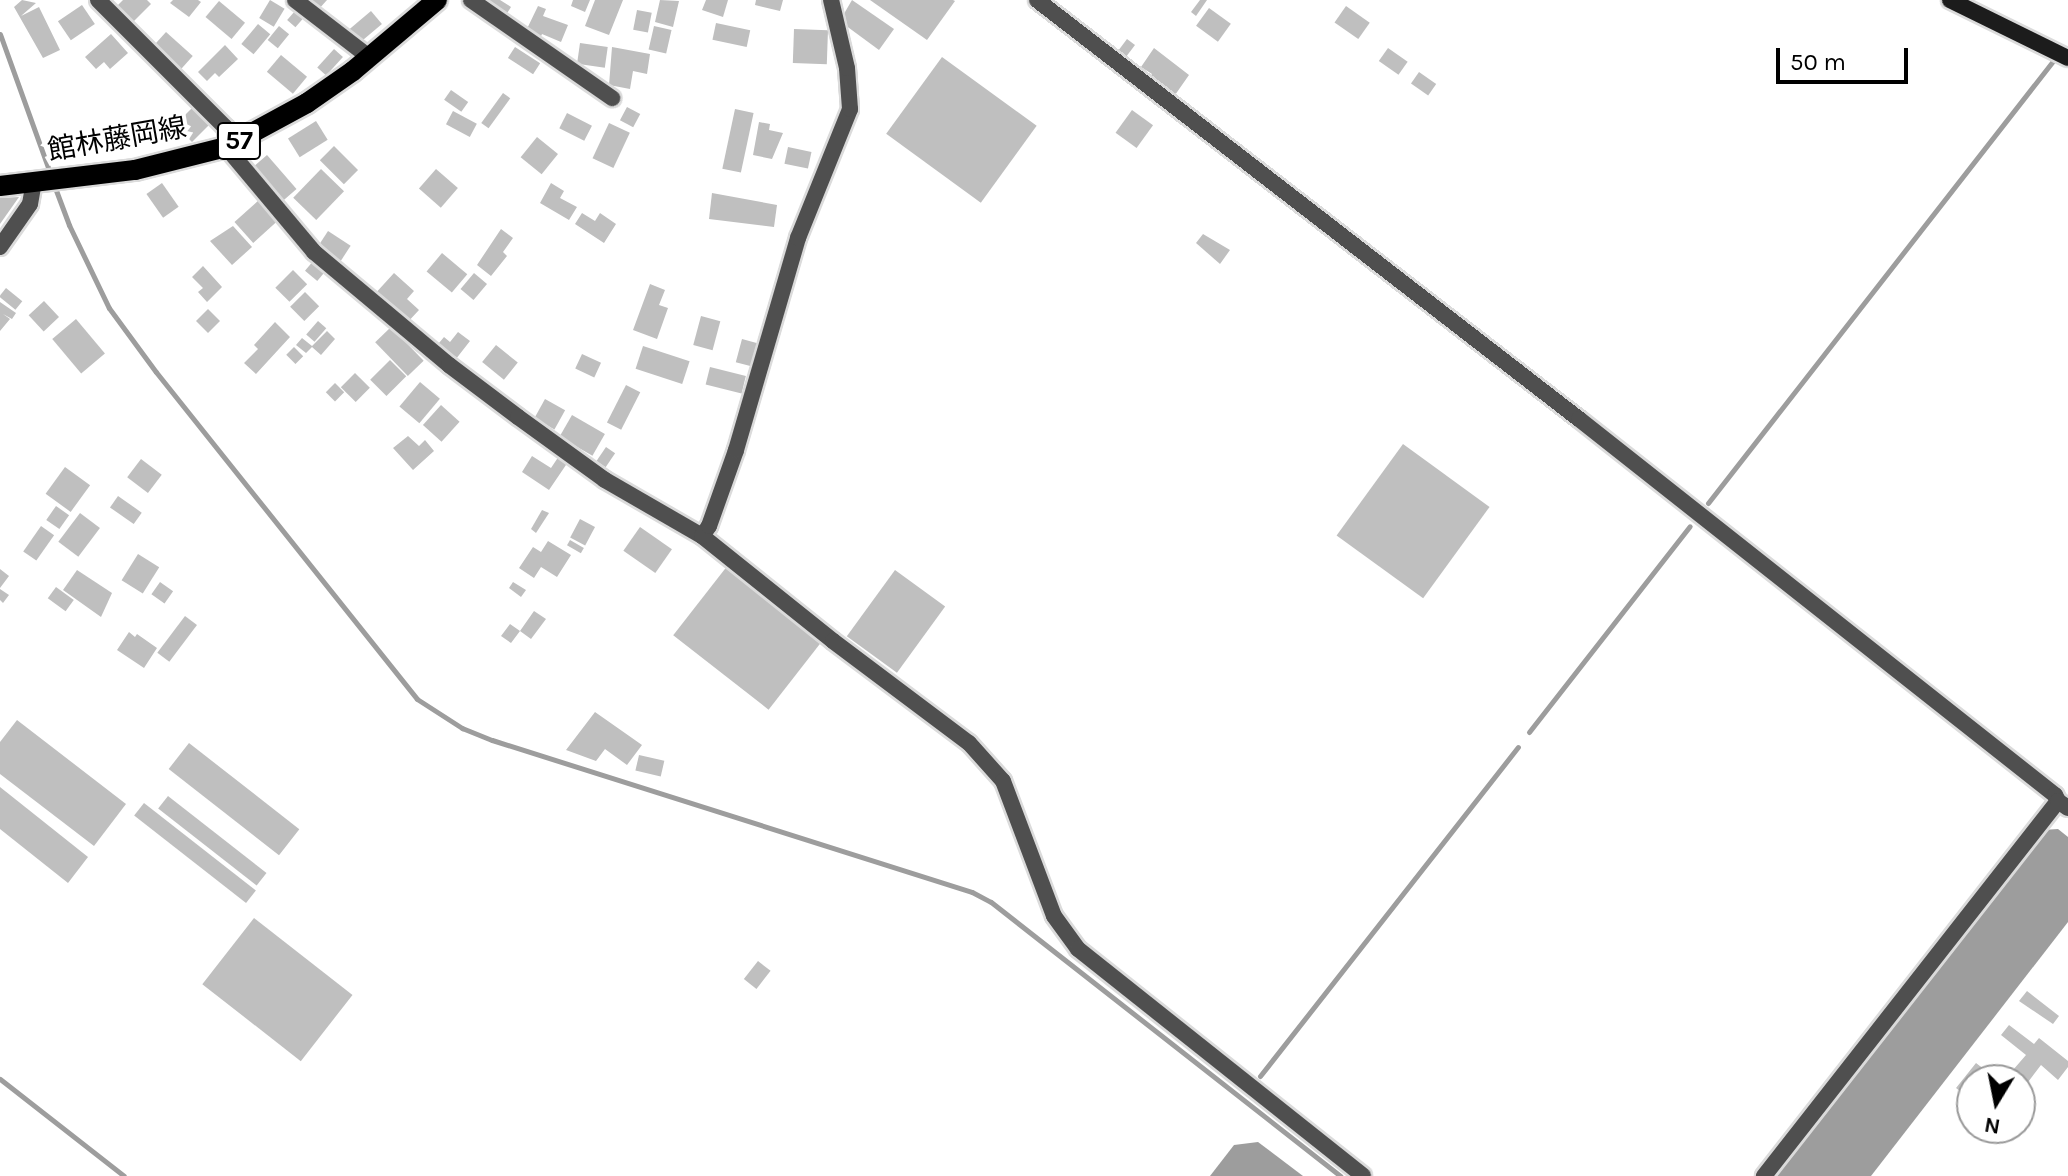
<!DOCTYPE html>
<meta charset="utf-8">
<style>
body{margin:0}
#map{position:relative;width:2068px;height:1176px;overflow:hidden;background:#fff;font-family:Karla,"Noto Sans JP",sans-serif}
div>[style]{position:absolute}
.water>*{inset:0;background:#9d9d9d}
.stream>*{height:5px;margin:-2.5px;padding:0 2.5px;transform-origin:2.5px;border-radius:2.5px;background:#9d9d9d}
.building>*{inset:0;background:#bfbfbf;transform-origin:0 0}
.roads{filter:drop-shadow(2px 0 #dbdbdb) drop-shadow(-2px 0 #dbdbdb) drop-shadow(0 2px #dbdbdb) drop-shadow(0 -2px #dbdbdb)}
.minor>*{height:16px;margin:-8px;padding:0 8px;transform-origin:8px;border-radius:8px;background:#4f4f4f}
.tertiary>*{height:16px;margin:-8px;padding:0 8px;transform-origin:8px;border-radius:8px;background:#4f4f4f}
.secondary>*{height:16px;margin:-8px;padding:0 8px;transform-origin:8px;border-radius:8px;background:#1c1c1c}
.primary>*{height:20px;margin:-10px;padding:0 10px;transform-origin:10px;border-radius:10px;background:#000}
span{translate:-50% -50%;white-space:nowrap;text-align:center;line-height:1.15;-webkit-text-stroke:8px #fff;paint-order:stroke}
.shield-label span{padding:2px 6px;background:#fff;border:2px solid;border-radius:6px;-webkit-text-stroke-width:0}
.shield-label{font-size:26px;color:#000;font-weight:700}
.street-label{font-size:28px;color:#000}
.north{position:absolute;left:1956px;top:1064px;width:80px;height:80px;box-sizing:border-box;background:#fff;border:2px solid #999;border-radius:50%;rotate:190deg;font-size:22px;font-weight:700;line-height:32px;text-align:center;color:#000}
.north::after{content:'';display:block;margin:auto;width:28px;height:36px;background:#000;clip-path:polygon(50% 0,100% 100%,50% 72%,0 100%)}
.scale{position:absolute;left:1776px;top:48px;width:132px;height:36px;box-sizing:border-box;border:4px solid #000;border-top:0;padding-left:10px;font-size:24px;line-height:28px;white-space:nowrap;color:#000;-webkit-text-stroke:6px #fff;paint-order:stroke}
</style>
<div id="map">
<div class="water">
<i style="clip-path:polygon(2058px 829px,2068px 837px,2068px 922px,1871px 1176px,1775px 1176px,2043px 830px)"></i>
<i style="clip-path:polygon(1258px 1142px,1303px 1176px,1210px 1176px,1234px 1145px)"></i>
</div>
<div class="stream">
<i style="left:0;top:34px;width:151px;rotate:70.2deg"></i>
<i style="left:54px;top:185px;width:43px;rotate:69.4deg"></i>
<i style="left:69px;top:225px;width:92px;rotate:64.3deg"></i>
<i style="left:109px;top:308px;width:79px;rotate:53.7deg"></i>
<i style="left:156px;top:372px;width:418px;rotate:51.4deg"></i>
<i style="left:417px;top:699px;width:54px;rotate:32.8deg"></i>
<i style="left:462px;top:728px;width:32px;rotate:22deg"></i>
<i style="left:492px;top:740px;width:503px;rotate:17.57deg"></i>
<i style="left:972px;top:892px;width:21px;rotate:28deg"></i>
<i style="left:991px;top:902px;width:444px;rotate:38.1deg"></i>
<i style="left:1708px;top:503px;width:561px;rotate:-52.03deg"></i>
<i style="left:1529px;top:732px;width:261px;rotate:-52deg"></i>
<i style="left:1260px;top:1076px;width:418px;rotate:-51.9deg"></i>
<i style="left:0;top:1079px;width:157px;rotate:38deg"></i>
</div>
<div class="building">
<i style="clip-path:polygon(22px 0,36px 3px,21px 16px,39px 7px,60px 50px,43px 58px,14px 7px)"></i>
<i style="clip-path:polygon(123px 0,147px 0,151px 4px,131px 24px,115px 8px)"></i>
<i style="clip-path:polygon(173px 0,198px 0,201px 2px,189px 17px,170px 3px)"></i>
<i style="left:270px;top:0;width:17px;height:21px;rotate:31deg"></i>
<i style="clip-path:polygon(308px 0,327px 0,318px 10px)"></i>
<i style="clip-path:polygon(482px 0,500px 0,511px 7px,504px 18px)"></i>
<i style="clip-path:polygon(573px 0,590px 0,585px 12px,571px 6px)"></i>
<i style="clip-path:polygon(595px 0,623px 0,609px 35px,585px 26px)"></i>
<i style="clip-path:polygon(660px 0,679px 1px,673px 27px,655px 22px)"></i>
<i style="clip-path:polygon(706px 0,728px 0,723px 17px,702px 10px)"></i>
<i style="clip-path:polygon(756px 0,783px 0,780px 11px,755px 5px)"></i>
<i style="clip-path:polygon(852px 0,894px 29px,879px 50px,845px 25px,845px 12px)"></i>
<i style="clip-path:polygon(870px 0,953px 0,955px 1px,927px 40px)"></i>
<i style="clip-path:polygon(1200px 0,1207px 0,1196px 16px,1191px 12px)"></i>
<i style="left:219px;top:1px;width:34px;height:21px;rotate:40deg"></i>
<i style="left:82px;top:5px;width:23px;height:29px;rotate:56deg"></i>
<i style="clip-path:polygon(538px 6px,546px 9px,543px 16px,568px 25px,561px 42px,542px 34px,539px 41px,524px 35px)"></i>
<i style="left:1346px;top:6px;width:29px;height:20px;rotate:35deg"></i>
<i style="left:1209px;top:8px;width:27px;height:22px;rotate:36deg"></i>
<i style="left:637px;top:10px;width:15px;height:20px;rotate:11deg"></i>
<i style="left:295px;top:11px;width:11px;height:12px;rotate:41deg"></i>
<i style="left:371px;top:11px;width:17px;height:29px;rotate:50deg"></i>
<i style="left:716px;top:23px;width:35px;height:17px;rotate:12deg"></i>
<i style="left:258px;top:24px;width:16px;height:26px;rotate:40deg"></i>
<i style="left:279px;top:26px;width:13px;height:18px;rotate:39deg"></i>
<i style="left:654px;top:26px;width:18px;height:24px;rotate:13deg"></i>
<i style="left:794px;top:29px;width:34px;height:34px;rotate:2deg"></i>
<i style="left:166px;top:32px;width:36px;height:23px;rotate:42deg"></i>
<i style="clip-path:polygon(111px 34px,128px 53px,110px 69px,104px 62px,96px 69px,85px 57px)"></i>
<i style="left:1127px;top:39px;width:10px;height:15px;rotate:37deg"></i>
<i style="left:580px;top:43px;width:28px;height:21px;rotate:8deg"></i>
<i style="clip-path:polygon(225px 45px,238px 59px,219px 77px,215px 73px,207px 81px,198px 72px)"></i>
<i style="left:515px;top:47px;width:30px;height:13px;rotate:33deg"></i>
<i style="clip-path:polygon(612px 47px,650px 54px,647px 74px,633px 71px,630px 89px,609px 85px)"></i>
<i style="clip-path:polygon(1154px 48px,1189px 75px,1175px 95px,1149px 78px,1152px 74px,1141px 67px)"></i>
<i style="left:1388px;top:48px;width:24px;height:16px;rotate:35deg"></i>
<i style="left:334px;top:49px;width:12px;height:25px;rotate:42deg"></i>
<i style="left:281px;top:55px;width:34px;height:22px;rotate:40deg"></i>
<i style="left:942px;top:57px;width:117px;height:95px;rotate:36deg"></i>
<i style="left:1419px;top:72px;width:21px;height:14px;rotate:35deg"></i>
<i style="left:451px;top:90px;width:21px;height:12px;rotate:35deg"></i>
<i style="left:503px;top:93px;width:9px;height:37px;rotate:36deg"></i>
<i style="left:627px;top:107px;width:15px;height:15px;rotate:28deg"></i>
<i style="left:192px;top:108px;width:24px;height:24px;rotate:45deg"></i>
<i style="left:735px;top:109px;width:19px;height:61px;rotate:12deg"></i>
<i style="left:1132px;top:110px;width:26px;height:28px;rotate:36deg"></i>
<i style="left:453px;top:111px;width:27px;height:15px;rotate:28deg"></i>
<i style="left:567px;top:113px;width:28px;height:17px;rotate:27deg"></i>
<i style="left:316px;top:121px;width:22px;height:33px;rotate:58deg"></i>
<i style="clip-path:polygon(759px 122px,770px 124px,769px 130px,783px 133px,772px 159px,753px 155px)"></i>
<i style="left:609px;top:123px;width:23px;height:39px;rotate:25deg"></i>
<i style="left:537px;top:137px;width:27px;height:26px;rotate:39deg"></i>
<i style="left:334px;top:146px;width:34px;height:20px;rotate:45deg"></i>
<i style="left:788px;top:147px;width:24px;height:17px;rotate:12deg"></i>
<i style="left:267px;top:155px;width:45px;height:24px;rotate:49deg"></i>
<i style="left:321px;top:169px;width:32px;height:40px;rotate:44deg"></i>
<i style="left:436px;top:169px;width:29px;height:26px;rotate:41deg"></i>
<i style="left:162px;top:183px;width:29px;height:19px;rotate:55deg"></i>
<i style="clip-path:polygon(551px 183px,564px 191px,560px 198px,577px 207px,569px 220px,540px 203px)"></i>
<i style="clip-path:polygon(712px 193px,777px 205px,774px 227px,709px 219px)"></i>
<i style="clip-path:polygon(19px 197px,0 224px,0 198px)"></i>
<i style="left:259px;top:200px;width:28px;height:33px;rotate:48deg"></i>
<i style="clip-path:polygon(582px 213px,595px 221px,600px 213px,616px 224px,604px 243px,575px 224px)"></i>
<i style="clip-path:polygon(233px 226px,252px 247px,232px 265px,210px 241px)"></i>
<i style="clip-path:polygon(501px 229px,513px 238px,503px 252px,507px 256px,491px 276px,477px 265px)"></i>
<i style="left:328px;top:231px;width:27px;height:22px;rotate:33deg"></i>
<i style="clip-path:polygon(1203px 234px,1230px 250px,1220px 264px,1196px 243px)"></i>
<i style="left:442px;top:253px;width:33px;height:24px;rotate:40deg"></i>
<i style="left:314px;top:260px;width:16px;height:14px;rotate:40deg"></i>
<i style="clip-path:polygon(203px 266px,222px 287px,207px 302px,198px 292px,203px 288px,192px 277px)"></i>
<i style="left:293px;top:270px;width:20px;height:25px;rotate:45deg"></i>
<i style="clip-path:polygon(394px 273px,414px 291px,407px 299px,419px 310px,405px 325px,373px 296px)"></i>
<i style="left:474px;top:273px;width:17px;height:21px;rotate:40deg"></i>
<i style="clip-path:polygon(650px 284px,665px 290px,659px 305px,668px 308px,657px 339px,633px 330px)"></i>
<i style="left:6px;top:288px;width:21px;height:11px;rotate:39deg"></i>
<i style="left:305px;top:292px;width:20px;height:21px;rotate:45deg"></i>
<i style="left:44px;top:301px;width:22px;height:21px;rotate:47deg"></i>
<i style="clip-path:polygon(0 302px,16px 313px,12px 319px,3px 314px,10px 319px,0 331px)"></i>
<i style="left:208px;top:309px;width:17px;height:17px;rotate:45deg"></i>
<i style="left:701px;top:316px;width:20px;height:30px;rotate:15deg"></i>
<i style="left:76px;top:319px;width:45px;height:31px;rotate:50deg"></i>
<i style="left:318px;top:321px;width:11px;height:18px;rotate:41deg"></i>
<i style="clip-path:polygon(275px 322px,290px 337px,256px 374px,244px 363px,258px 349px,254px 345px)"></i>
<i style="left:391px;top:327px;width:47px;height:22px;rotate:46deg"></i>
<i style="clip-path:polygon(327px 331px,335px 339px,321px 355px,312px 347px,306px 353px,296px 345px,302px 338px,312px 346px)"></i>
<i style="clip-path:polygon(458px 332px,470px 341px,452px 364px,434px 349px,444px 337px,450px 342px)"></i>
<i style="left:742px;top:339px;width:16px;height:24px;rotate:15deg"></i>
<i style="left:496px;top:345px;width:28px;height:22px;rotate:39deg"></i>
<i style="left:643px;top:346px;width:49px;height:24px;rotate:18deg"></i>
<i style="left:294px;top:347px;width:13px;height:11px;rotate:45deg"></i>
<i style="left:582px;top:354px;width:21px;height:16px;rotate:25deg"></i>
<i style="left:390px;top:360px;width:23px;height:28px;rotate:45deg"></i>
<i style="left:710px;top:367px;width:37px;height:18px;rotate:14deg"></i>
<i style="left:355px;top:373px;width:21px;height:20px;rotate:45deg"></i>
<i style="left:420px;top:382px;width:26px;height:32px;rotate:40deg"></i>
<i style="left:335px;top:383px;width:13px;height:13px;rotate:45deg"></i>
<i style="left:626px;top:385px;width:16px;height:42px;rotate:27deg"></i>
<i style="left:545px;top:399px;width:23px;height:22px;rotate:29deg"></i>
<i style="left:441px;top:405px;width:25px;height:27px;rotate:42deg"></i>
<i style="left:572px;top:415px;width:38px;height:25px;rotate:30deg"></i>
<i style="clip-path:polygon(408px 436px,419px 446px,425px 440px,434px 451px,413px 470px,393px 448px)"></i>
<i style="left:1403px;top:444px;width:107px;height:113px;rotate:36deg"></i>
<i style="left:606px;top:447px;width:11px;height:17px;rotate:34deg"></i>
<i style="clip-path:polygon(532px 456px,551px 468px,559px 456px,568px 462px,549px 490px,522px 472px)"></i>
<i style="left:141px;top:459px;width:26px;height:23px;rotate:37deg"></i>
<i style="left:65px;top:467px;width:31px;height:33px;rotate:36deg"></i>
<i style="left:118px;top:496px;width:29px;height:14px;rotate:35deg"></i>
<i style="left:56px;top:506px;width:16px;height:17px;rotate:35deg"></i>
<i style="clip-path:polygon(542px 510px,549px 513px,536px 533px,531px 529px)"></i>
<i style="left:80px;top:513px;width:25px;height:36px;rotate:37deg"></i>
<i style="left:580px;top:519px;width:17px;height:21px;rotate:28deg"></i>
<i style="left:41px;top:526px;width:16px;height:31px;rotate:35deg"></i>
<i style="left:640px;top:527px;width:39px;height:29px;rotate:35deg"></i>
<i style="left:570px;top:540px;width:16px;height:6px;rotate:30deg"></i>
<i style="clip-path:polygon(548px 541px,571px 555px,557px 577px,541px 567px,534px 578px,519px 568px,533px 547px,541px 552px)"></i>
<i style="left:138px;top:554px;width:25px;height:31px;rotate:32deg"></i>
<i style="left:728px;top:565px;width:121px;height:89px;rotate:38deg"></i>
<i style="clip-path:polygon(0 569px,9px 576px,0 588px)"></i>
<i style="clip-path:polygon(77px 570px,112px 593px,101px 617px,63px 590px)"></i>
<i style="left:895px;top:570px;width:62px;height:82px;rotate:36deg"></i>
<i style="left:160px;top:582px;width:16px;height:15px;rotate:35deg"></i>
<i style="clip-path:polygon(513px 582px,526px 590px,521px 597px,509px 588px)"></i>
<i style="left:56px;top:587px;width:22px;height:14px;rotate:36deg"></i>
<i style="clip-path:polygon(0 589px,9px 595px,3px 603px,0 600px)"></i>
<i style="clip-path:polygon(534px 611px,546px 619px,531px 639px,520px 631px,511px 643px,501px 636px,510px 624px,520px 631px)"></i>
<i style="left:185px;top:616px;width:15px;height:46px;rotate:37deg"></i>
<i style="clip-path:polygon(129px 632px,135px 637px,137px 634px,157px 648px,144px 668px,117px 650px)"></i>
<i style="clip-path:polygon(595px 712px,642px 745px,627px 765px,605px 749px,596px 761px,566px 750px)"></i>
<i style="clip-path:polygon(17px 720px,126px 804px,94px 846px,0 774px,0 742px)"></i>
<i style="left:189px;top:743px;width:140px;height:33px;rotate:38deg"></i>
<i style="left:639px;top:755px;width:26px;height:16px;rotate:13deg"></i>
<i style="clip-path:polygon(0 787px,88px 857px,68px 883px,0 829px)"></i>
<i style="left:168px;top:796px;width:125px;height:16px;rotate:38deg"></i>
<i style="left:144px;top:803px;width:142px;height:16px;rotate:38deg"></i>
<i style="left:254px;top:918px;width:125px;height:84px;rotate:38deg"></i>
<i style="left:758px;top:961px;width:16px;height:23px;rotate:38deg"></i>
<i style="clip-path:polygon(2027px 991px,2059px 1016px,2053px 1024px,2019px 1001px)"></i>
<i style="clip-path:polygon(2009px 1025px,2034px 1044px,2039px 1038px,2068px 1061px,2068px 1067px,2058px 1080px,2041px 1065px,2028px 1082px,2013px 1070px,2026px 1055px,2001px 1035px)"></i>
<i style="clip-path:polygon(1976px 1063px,1998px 1080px,1972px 1080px,1972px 1100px,1956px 1088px)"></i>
<i style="clip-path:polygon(2020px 1097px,2033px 1107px,2020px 1124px)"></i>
</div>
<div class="roads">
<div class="minor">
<i style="left:98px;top:0;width:181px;rotate:45deg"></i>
<i style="left:226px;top:128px;width:19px;rotate:90deg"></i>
<i style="left:226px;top:147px;width:137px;rotate:50deg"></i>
<i style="left:314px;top:252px;width:176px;rotate:39.9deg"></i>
<i style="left:449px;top:365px;width:86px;rotate:37deg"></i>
<i style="left:518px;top:417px;width:107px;rotate:35.9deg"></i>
<i style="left:605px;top:480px;width:112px;rotate:30deg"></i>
<i style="left:702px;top:536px;width:168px;rotate:38.7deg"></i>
<i style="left:833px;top:641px;width:170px;rotate:36.9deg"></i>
<i style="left:969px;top:743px;width:51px;rotate:48.2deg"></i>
<i style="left:1003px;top:781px;width:144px;rotate:69.3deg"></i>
<i style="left:1054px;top:916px;width:41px;rotate:54deg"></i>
<i style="left:1078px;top:949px;width:364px;rotate:38.5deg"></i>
<i style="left:295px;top:0;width:93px;rotate:37.6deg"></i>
<i style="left:471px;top:0;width:172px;rotate:34.8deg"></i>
<i style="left:1037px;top:0;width:685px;rotate:37.71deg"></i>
<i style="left:1579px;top:419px;width:607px;rotate:38.31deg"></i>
<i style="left:2055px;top:795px;width:7px;rotate:63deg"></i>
<i style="left:2058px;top:801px;width:477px;rotate:128.1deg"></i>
<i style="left:0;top:247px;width:52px;rotate:-55.1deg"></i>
<i style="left:30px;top:204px;width:22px;rotate:-80deg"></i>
<i style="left:702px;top:536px;width:12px;rotate:-55deg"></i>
<i style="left:709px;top:526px;width:81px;rotate:-70.4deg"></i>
<i style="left:736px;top:450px;width:221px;rotate:-73.7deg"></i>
<i style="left:798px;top:238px;width:139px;rotate:-68deg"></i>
<i style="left:850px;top:109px;width:41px;rotate:-94.2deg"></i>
<i style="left:847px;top:68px;width:70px;rotate:-103.2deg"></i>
</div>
<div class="tertiary">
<i style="left:2058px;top:801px;width:12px;rotate:35deg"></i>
</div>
<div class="secondary">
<i style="left:1950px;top:0;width:131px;rotate:26.2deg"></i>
</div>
<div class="primary">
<i style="left:0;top:186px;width:136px;rotate:-6.8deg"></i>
<i style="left:135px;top:170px;width:94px;rotate:-14.2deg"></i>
<i style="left:226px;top:147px;width:92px;rotate:-28.5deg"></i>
<i style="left:307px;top:103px;width:56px;rotate:-34.8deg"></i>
<i style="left:353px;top:71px;width:110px;rotate:-40.2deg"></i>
</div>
</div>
<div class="shield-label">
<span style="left:239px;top:141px">57</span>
</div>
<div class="street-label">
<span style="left:117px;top:139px;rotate:-10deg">館林藤岡線</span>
</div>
<div class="north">N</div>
<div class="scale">50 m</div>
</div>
